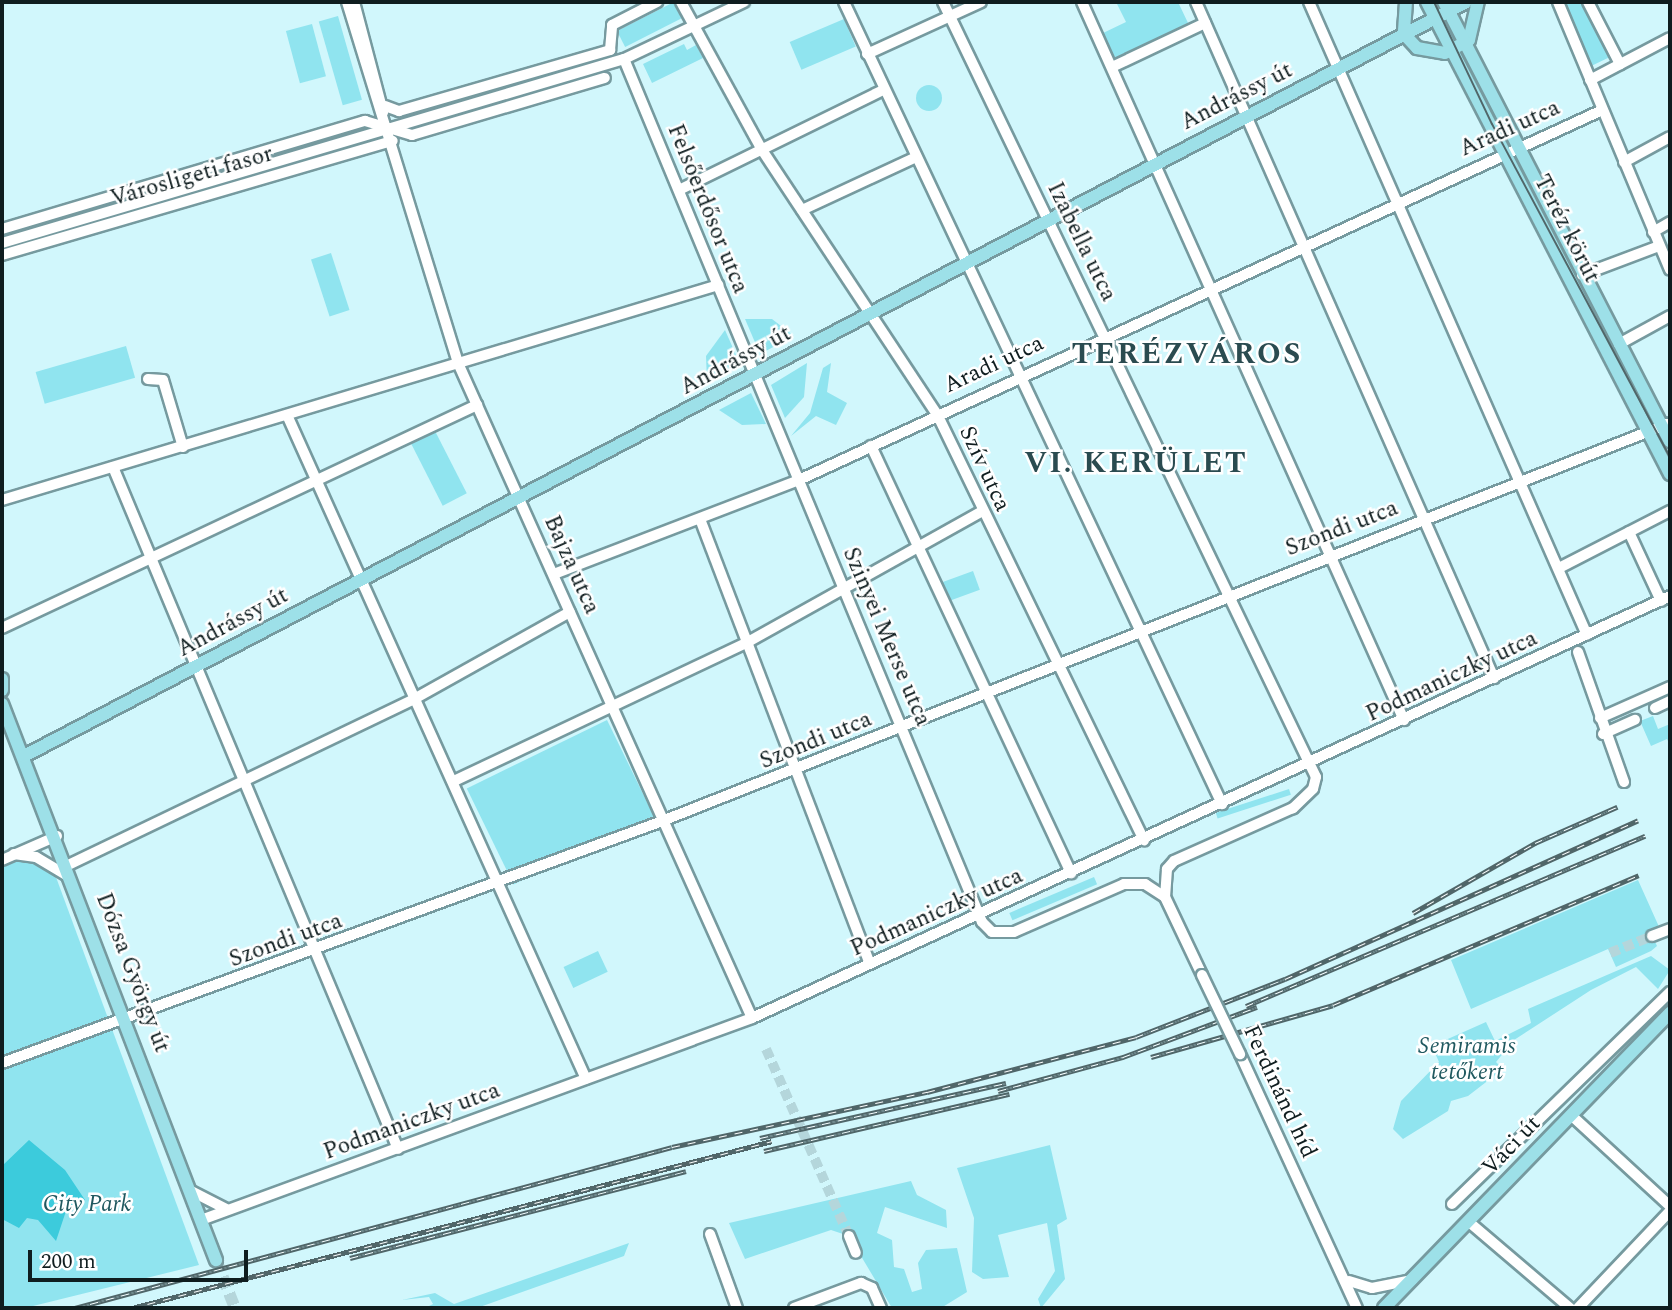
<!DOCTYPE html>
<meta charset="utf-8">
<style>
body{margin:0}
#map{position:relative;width:1672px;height:1310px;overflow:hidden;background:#d1f7fc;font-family:Spectral,serif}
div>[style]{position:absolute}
.green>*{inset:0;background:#90e4ef;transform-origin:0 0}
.round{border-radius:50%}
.water>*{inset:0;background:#3ccbdc}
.minor-tunnel>*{height:10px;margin-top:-5px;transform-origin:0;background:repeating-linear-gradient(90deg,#b4d6db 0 10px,transparent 0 15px)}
.major-tunnel>*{height:12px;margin-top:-6px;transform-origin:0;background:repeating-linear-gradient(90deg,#b4d6db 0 12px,transparent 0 18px)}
.roads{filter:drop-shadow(2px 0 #769a9f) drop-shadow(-2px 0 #769a9f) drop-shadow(0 2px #769a9f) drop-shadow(0 -2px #769a9f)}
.minor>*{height:10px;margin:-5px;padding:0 5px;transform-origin:5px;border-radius:5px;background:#fff}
.major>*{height:12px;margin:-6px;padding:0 6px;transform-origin:6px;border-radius:6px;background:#9de0e8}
.tram>*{height:2px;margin:-1px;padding:0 1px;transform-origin:1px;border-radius:1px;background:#506669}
.rail>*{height:5px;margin-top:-2.5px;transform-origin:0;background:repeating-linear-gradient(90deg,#fff 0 8px,#506669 0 16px);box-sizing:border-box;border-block:2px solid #506669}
.bridges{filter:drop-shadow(2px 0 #769a9f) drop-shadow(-2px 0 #769a9f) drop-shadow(0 2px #769a9f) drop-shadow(0 -2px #769a9f)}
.minor-bridge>*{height:10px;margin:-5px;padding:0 5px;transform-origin:5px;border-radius:5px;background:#fff}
span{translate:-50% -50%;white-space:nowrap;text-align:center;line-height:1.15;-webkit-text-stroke:5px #fff;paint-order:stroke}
.street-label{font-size:23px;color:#0f1d1f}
.park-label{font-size:23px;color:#205960;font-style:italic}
.district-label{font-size:30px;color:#2a4b50;font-weight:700;letter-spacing:2px}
.frame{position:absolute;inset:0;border:4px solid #0f1d1f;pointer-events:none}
.scale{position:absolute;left:28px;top:1250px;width:220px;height:32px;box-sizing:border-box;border:4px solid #0f1d1f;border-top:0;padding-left:9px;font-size:21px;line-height:24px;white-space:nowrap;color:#0f1d1f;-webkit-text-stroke:5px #fff;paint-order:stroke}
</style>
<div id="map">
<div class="green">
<i style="left:674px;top:2px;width:18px;height:64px;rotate:63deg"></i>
<i style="clip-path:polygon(1116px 2px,1178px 2px,1189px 25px,1113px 60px,1101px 34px,1126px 22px)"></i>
<i style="clip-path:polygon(1558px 2px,1585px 2px,1612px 56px,1587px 68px)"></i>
<i style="left:338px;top:16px;width:87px;height:20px;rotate:74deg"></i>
<i style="left:844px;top:19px;width:30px;height:59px;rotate:67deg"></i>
<i style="left:312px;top:24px;width:54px;height:27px;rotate:75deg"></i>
<i style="clip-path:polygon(684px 44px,687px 50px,696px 45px,703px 58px,652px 83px,643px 64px)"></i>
<i class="round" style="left:916px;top:85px;width:26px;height:26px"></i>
<i style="left:331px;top:253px;width:60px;height:21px;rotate:72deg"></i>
<i style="clip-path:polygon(745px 319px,772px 319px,794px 336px,760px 354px)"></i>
<i style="clip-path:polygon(725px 330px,740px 364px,707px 381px,706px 356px)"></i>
<i style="left:126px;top:346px;width:33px;height:94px;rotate:74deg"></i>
<i style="clip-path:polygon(807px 363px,804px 397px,785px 418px,771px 385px)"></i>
<i style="clip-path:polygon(831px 363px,827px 392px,847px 403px,836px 425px,816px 416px,791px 436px,810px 413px,823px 368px)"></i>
<i style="clip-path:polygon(751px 393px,766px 424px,742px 425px,719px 410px)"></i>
<i style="left:435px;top:431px;width:70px;height:27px;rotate:63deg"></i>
<i style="left:973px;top:571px;width:20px;height:35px;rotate:70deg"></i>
<i style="clip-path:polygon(1653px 716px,1658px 729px,1670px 724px,1670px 745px,1667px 739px,1651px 746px,1640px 721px)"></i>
<i style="left:607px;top:720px;width:107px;height:156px;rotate:64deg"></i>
<i style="left:1289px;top:789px;width:6px;height:77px;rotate:72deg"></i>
<i style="clip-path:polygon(14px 854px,53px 869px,199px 1265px,25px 1308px,2px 1308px,2px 860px)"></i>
<i style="left:1094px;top:877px;width:8px;height:92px;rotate:67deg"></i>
<i style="clip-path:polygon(1638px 880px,1660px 929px,1651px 933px,1657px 946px,1651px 951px,1616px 967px,1608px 949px,1471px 1009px,1451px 960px)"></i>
<i style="left:598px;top:951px;width:23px;height:38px;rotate:65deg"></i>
<i style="clip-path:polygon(1651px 956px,1670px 970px,1658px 989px,1636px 967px,1591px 990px,1514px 1040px,1496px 1062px,1503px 1069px,1468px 1096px,1451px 1101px,1448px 1111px,1403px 1139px,1393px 1129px,1401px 1101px,1439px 1062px,1432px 1046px,1486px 1022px,1495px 1041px,1531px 1023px,1528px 1009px)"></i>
<i style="clip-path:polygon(1050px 1145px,1067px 1219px,1057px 1225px,1065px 1279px,1041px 1308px,1038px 1299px,1055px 1271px,1047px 1223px,998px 1235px,1009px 1277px,983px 1279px,972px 1272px,974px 1218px,957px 1168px)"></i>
<i style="clip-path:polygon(911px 1181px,917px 1195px,946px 1210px,947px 1228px,885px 1207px,877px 1233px,892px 1240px,894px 1267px,904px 1269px,912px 1292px,922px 1289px,918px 1263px,926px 1250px,957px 1248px,967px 1292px,941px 1308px,892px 1308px,849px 1236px,831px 1230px,745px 1259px,729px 1223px)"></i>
<i style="clip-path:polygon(629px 1243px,624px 1256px,477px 1308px,425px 1308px,433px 1304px,429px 1297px,402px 1300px,435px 1293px,454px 1304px)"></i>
</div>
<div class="water">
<i style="clip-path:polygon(29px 1140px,65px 1170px,85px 1200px,66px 1211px,56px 1241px,38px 1220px,27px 1218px,19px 1228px,2px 1219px,2px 1166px)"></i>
</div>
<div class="minor-tunnel">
<i style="left:1610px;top:953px;width:45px;rotate:-22deg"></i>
<i style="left:766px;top:1049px;width:205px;rotate:66.1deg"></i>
</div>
<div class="major-tunnel">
<i style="left:216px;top:1260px;width:52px;rotate:68.4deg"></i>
</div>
<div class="roads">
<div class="minor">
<i style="left:347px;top:2px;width:378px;rotate:72.9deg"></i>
<i style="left:458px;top:363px;width:718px;rotate:65.83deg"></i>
<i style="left:354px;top:2px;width:114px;rotate:75.2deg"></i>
<i style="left:681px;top:2px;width:169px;rotate:61.3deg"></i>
<i style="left:762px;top:150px;width:317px;rotate:56.5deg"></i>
<i style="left:937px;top:414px;width:474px;rotate:64.1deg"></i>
<i style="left:844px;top:2px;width:887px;rotate:64.76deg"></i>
<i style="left:943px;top:2px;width:860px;rotate:64.3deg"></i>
<i style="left:1316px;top:777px;width:12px;rotate:104deg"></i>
<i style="left:1313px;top:789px;width:28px;rotate:136deg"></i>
<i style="left:1293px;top:808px;width:130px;rotate:156deg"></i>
<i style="left:1174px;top:861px;width:11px;rotate:131deg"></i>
<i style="left:1167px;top:869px;width:28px;rotate:94deg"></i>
<i style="left:1082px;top:2px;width:787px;rotate:65.85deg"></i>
<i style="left:1196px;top:2px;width:739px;rotate:66.21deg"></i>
<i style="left:1309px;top:2px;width:691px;rotate:66.29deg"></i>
<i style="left:1558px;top:2px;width:290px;rotate:67.3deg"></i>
<i style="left:1588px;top:2px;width:70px;rotate:62.7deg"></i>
<i style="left:867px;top:54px;width:125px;rotate:-24.5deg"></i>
<i style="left:624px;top:59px;width:934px;rotate:67.47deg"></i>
<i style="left:982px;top:922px;width:14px;rotate:45deg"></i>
<i style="left:992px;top:932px;width:22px"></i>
<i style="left:1014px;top:932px;width:120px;rotate:-23.6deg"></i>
<i style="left:1124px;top:884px;width:21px"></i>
<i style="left:1145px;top:884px;width:24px;rotate:33deg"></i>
<i style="left:1165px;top:897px;width:86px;rotate:64.6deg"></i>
<i style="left:1112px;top:67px;width:103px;rotate:-25.3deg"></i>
<i style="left:1590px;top:80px;width:90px;rotate:-27.7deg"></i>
<i style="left:385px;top:106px;width:15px;rotate:20deg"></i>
<i style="left:399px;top:111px;width:220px;rotate:-16.1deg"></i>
<i style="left:610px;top:50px;width:25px;rotate:-85deg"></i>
<i style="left:612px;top:25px;width:51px;rotate:-27.1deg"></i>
<i style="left:1624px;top:162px;width:52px;rotate:-28.5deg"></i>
<i style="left:679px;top:190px;width:227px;rotate:-26.1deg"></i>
<i style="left:802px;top:210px;width:126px;rotate:-24.9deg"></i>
<i style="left:2px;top:229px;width:379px;rotate:-16.6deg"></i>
<i style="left:365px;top:121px;width:49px;rotate:16.6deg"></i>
<i style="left:412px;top:135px;width:201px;rotate:-16.5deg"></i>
<i style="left:1653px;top:232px;width:20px;rotate:-30deg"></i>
<i style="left:2px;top:243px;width:649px;rotate:-16.48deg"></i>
<i style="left:624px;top:59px;width:133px;rotate:-25.4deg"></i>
<i style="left:2px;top:255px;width:407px;rotate:-16.3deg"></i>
<i style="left:1582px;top:275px;width:82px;rotate:-20.6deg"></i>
<i style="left:1619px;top:344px;width:58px;rotate:-28.8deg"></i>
<i style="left:148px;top:379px;width:15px;rotate:4deg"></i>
<i style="left:163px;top:380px;width:70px;rotate:73.4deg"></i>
<i style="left:287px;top:415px;width:728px;rotate:65.76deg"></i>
<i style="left:871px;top:446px;width:472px;rotate:64.9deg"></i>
<i style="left:113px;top:467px;width:739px;rotate:67.32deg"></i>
<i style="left:2px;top:500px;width:748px;rotate:-16.71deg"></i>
<i style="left:700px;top:519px;width:476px;rotate:69.1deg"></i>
<i style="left:1629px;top:532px;width:76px;rotate:65.1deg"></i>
<i style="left:1559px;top:568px;width:125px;rotate:-27.2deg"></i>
<i style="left:554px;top:574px;width:262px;rotate:-21deg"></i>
<i style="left:799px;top:480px;width:882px;rotate:-24.73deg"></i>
<i style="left:2px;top:628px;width:525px;rotate:-25.15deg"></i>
<i style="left:1578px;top:652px;width:138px;rotate:70.5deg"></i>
<i style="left:1655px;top:708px;width:17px;rotate:-25deg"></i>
<i style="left:1600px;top:718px;width:77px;rotate:-23.9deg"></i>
<i style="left:1603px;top:734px;width:35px;rotate:-24deg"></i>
<i style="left:454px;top:781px;width:325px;rotate:-25.3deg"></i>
<i style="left:748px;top:642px;width:268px;rotate:-29.2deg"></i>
<i style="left:14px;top:854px;width:22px;rotate:8deg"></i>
<i style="left:36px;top:857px;width:37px;rotate:31deg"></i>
<i style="left:2px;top:860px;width:60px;rotate:-23.6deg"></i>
<i style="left:68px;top:865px;width:386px;rotate:-25.6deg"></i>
<i style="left:416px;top:698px;width:176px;rotate:-29.2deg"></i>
<i style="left:1652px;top:936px;width:19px;rotate:-21deg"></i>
<i style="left:1240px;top:1054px;width:280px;rotate:65.3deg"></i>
<i style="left:2px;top:1063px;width:698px;rotate:-20.12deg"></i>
<i style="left:657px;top:823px;width:1089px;rotate:-21.55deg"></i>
<i style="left:1571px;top:1115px;width:134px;rotate:42.6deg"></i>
<i style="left:191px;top:1191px;width:39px;rotate:27deg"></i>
<i style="left:1452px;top:1204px;width:304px;rotate:-44.2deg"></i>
<i style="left:201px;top:1220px;width:587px;rotate:-20.13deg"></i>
<i style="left:752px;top:1018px;width:1010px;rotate:-24.69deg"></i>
<i style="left:1469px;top:1222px;width:133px;rotate:40.4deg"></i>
<i style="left:710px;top:1234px;width:79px;rotate:70deg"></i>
<i style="left:849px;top:1236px;width:18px;rotate:68deg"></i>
<i style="left:1349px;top:1281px;width:24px;rotate:17deg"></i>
<i style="left:1372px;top:1288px;width:41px;rotate:-11.3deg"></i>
<i style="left:794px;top:1308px;width:72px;rotate:-20.5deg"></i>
<i style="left:861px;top:1283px;width:12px;rotate:24deg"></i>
<i style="left:872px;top:1288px;width:22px;rotate:66deg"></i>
<i style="left:1578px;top:1308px;width:134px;rotate:-46.5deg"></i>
</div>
<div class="major">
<i style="left:1406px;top:2px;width:32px;rotate:94deg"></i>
<i style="left:1404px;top:34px;width:19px;rotate:47deg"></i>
<i style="left:1417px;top:48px;width:28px;rotate:10deg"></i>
<i style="left:1445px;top:53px;width:27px;rotate:-28deg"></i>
<i style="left:1469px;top:40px;width:39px;rotate:-77deg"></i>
<i style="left:1427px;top:2px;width:531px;rotate:62.76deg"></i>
<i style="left:1444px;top:2px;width:494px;rotate:62.8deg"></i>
<i style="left:2px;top:679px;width:11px;rotate:90deg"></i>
<i style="left:2px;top:704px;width:596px;rotate:68.95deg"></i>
<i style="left:24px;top:756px;width:1627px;rotate:-27.6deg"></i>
<i style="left:1384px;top:1308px;width:411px;rotate:-45.9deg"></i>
</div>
</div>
<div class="tram">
<i style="left:1434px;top:2px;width:135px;rotate:64.6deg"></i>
<i style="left:1492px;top:124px;width:378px;rotate:61.9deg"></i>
</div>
<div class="rail">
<i style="left:1413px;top:913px;width:141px;rotate:-29.8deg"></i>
<i style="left:1535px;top:843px;width:90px;rotate:-23.7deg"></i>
<i style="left:1246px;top:1006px;width:434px;rotate:-23.1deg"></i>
<i style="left:1151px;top:1057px;width:189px;rotate:-15.9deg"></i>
<i style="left:1333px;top:1005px;width:332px;rotate:-23deg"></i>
<i style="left:998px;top:1091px;width:130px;rotate:-15.2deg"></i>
<i style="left:1123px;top:1057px;width:143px;rotate:-20.5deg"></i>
<i style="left:760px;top:1138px;width:252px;rotate:-12.6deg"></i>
<i style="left:764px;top:1151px;width:252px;rotate:-13.1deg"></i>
<i style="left:350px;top:1258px;width:347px;rotate:-14.5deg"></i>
<i style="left:75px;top:1308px;width:618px;rotate:-15.09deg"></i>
<i style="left:672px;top:1147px;width:261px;rotate:-12.2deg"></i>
<i style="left:927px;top:1092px;width:216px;rotate:-14.7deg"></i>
<i style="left:1136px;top:1037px;width:160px;rotate:-21.3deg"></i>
<i style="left:1285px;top:979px;width:387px;rotate:-24.2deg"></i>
<i style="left:132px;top:1308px;width:661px;rotate:-14.62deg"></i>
</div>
<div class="bridges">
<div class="minor-bridge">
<i style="left:1202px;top:975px;width:88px;rotate:64.3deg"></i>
</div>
</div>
<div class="street-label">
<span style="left:1237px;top:97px;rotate:-27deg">Andrássy út</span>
<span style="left:1510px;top:129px;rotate:-24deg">Aradi utca</span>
<span style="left:192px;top:177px;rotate:-16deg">Városligeti fasor</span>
<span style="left:707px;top:209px;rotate:68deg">Felsőerdősor utca</span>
<span style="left:1566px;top:229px;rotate:63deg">Teréz körút</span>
<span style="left:1081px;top:242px;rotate:64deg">Izabella utca</span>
<span style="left:736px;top:361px;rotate:-28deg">Andrássy út</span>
<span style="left:994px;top:365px;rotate:-25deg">Aradi utca</span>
<span style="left:984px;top:469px;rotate:65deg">Szív utca</span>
<span style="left:1342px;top:529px;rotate:-21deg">Szondi utca</span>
<span style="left:571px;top:565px;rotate:66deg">Bajza utca</span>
<span style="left:233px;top:623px;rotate:-28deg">Andrássy út</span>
<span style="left:886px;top:637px;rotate:67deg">Szinyei Merse utca</span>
<span style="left:1452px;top:677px;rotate:-25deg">Podmaniczky utca</span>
<span style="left:816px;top:741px;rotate:-22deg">Szondi utca</span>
<span style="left:937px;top:913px;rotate:-24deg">Podmaniczky utca</span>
<span style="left:286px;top:941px;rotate:-20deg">Szondi utca</span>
<span style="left:132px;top:973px;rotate:69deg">Dózsa György út</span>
<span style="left:1279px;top:1092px;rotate:65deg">Ferdinánd híd</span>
<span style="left:412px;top:1122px;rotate:-20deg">Podmaniczky utca</span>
<span style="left:1512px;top:1146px;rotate:-46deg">Váci út</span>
</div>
<div class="park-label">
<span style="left:1467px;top:1060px">Semiramis<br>tetőkert</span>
<span style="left:87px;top:1205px">City Park</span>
</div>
<div class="district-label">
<span style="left:1187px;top:354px">TERÉZVÁROS</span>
<span style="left:1136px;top:463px">VI. KERÜLET</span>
</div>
<div class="frame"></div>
<div class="scale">200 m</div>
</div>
